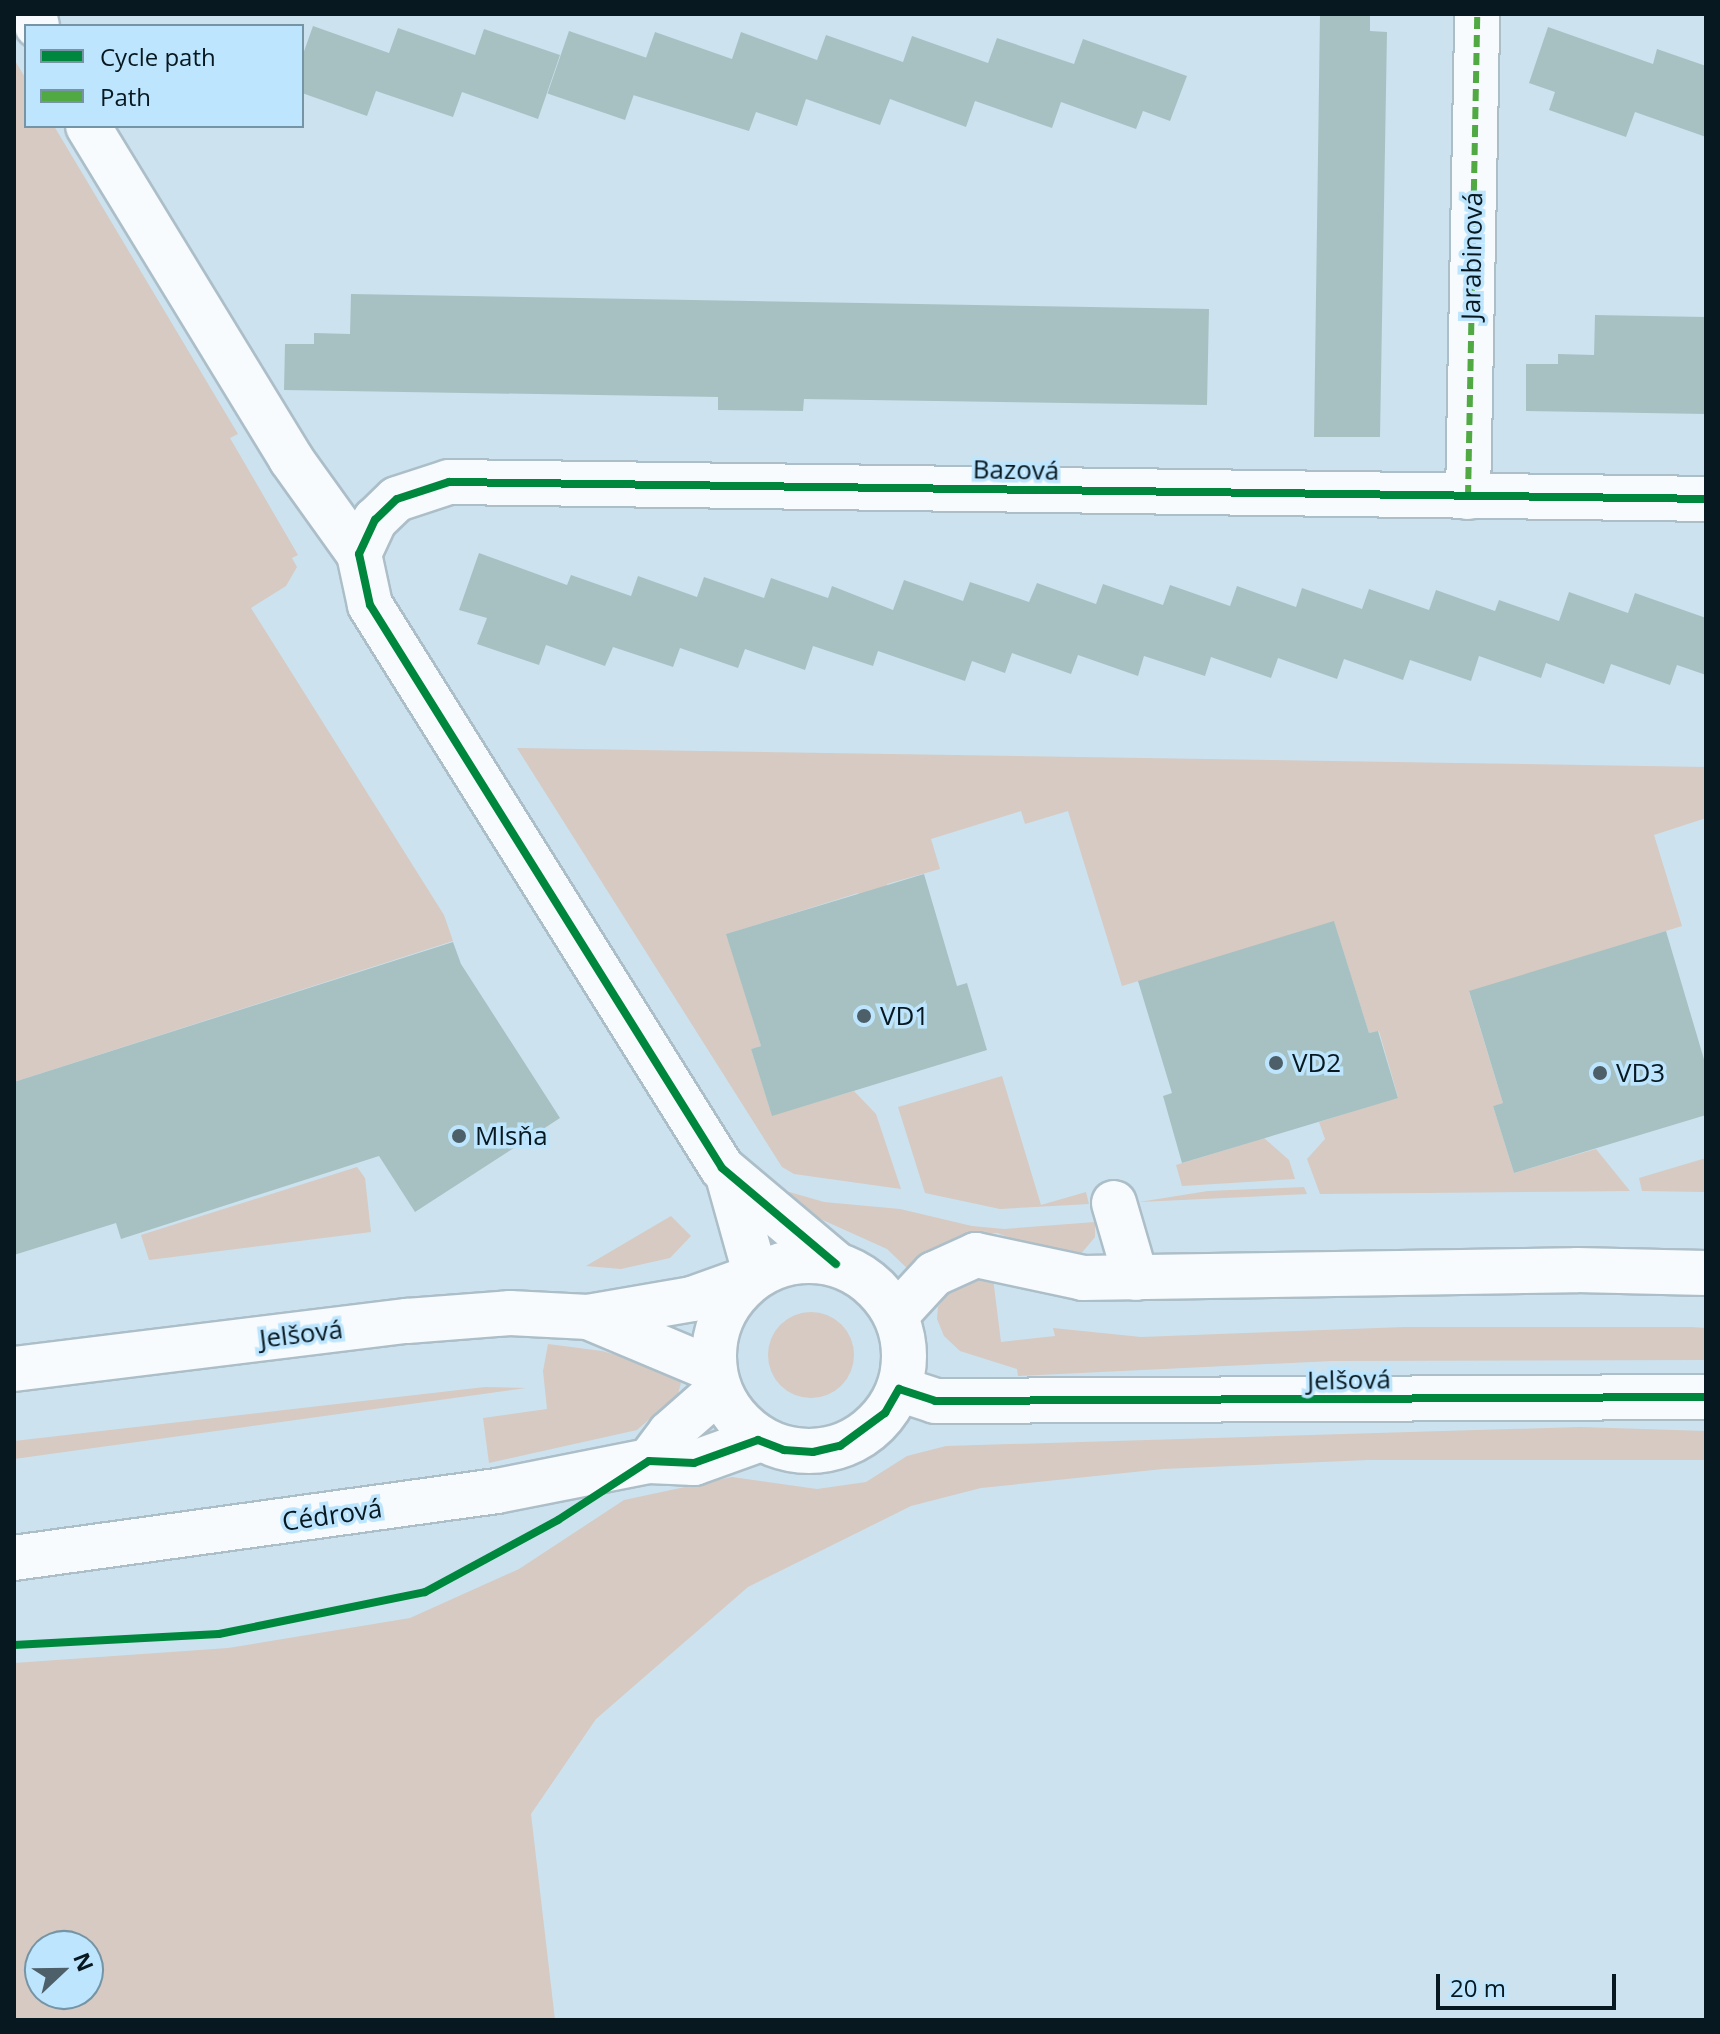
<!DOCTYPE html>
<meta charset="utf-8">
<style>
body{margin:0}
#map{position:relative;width:1720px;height:2034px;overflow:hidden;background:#cce2ef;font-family:"Open Sans",sans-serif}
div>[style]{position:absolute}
.green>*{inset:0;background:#d6cac2}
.round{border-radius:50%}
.building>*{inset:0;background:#a7c1c2;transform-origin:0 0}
.roads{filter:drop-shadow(2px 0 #acbec8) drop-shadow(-2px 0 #acbec8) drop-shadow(0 2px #acbec8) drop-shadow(0 -2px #acbec8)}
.minor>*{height:44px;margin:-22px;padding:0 22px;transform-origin:22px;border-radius:22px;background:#f7fbfd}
.minor>.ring{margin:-22px;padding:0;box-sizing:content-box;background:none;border:44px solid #f7fbfd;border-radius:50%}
.quiet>*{height:6px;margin-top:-3px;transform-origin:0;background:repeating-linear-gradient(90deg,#50a943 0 12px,transparent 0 18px)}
.cycleway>*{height:8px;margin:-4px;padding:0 4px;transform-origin:4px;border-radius:4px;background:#00873e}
.dots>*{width:22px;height:22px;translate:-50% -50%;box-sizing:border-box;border:4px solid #bde6fe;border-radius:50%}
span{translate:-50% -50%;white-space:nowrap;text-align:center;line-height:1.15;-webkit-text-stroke:7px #bde6fe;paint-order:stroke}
.street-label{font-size:26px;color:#081820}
.poi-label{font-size:26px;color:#081820}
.left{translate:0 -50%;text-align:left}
.frame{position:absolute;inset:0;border:16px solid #081820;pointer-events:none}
.legend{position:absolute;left:24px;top:24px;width:280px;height:104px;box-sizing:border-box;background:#bde6fe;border:2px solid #7594a5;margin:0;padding:10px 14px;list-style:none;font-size:24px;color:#081820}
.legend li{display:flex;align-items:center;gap:16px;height:40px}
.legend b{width:40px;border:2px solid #7594a5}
.north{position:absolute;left:24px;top:1930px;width:80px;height:80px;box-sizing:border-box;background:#bde6fe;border:2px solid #7594a5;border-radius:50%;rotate:68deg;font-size:22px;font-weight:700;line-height:32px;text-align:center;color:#081820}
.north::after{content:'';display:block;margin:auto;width:28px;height:36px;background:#4d5f68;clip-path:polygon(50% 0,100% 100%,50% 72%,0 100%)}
.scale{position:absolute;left:1436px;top:1974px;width:180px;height:36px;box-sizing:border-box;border:4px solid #081820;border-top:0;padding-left:10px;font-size:24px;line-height:28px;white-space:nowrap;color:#081820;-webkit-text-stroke:6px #bde6fe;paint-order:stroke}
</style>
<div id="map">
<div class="green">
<i style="clip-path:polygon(14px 59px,26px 79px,26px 126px,54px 126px,238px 434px,230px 438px,298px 555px,292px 558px,297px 567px,286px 586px,251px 608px,444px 915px,453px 941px,14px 1082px)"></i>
<i style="clip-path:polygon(517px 748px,1706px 767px,1706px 818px,1654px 835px,1682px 926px,1469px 992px,1503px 1103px,1493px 1106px,1514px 1173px,1596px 1149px,1630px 1191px,1320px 1194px,1307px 1159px,1325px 1139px,1319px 1122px,1398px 1097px,1379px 1031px,1369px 1033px,1334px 922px,1122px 986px,1068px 811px,1025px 824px,1021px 811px,931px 839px,940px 869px,887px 884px,890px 893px,862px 902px,858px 893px,727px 934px,761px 1046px,751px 1049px,772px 1115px,854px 1091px,876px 1114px,901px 1189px,794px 1174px,782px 1167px)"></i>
<i style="clip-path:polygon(1002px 1076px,1041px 1205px,1086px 1192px,1089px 1204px,1000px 1209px,925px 1193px,898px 1107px)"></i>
<i style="clip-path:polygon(1264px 1138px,1289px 1160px,1295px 1179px,1182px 1186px,1176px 1165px)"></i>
<i style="clip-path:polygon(1706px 1158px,1706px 1192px,1642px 1191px,1639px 1178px)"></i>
<i style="clip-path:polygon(357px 1167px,365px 1178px,371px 1232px,149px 1260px,141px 1235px)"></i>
<i style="clip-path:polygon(1304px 1187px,1307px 1194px,1139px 1202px,1208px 1191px)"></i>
<i style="clip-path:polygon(779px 1189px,824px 1202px,900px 1209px,972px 1226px,1004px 1229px,1095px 1222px,1095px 1237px,1080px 1255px,1059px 1256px,997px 1233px,977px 1235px,909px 1270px,887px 1249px,805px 1212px)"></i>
<i style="clip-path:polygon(671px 1216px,691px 1236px,670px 1258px,621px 1269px,586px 1266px)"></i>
<i style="clip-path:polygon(992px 1270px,1001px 1342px,1055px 1336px,1053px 1328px,1141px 1337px,1405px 1327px,1691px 1327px,1706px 1328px,1706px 1360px,1332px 1361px,1018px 1376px,1017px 1369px,960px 1351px,944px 1336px,937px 1319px,938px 1307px,951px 1288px)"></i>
<i class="round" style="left:768px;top:1312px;width:86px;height:86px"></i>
<i style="clip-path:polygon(548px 1344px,602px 1351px,665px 1369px,681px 1383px,678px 1394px,637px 1430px,489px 1463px,483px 1418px,547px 1409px,543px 1371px)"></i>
<i style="clip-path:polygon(485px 1387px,526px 1388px,14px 1459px,14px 1441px)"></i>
<i style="clip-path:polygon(evenodd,1580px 1427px,1706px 1431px,1706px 1460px,1368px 1460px,1163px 1469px,981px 1488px,911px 1506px,748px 1587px,596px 1719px,531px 1814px,555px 2020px,14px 2020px,14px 1663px,228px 1648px,410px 1618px,519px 1569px,624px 1500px,732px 1477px,817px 1489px,866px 1482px,907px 1456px,946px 1446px,1580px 1427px,40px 1946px,88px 1946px,88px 1994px,40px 1994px,40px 1946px)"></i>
</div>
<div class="building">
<i style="clip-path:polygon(1320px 14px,1370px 14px,1370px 31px,1387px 32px,1380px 437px,1314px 437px)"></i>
<i style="clip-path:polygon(313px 26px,389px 53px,398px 28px,475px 55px,484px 29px,560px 55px,538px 119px,462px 92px,453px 117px,376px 91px,367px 116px,302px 93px,302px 57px)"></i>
<i style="clip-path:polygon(1548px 27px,1653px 64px,1657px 49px,1706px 66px,1706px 137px,1635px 112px,1626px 137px,1549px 110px,1555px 92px,1529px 83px)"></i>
<i style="left:569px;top:31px;width:82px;height:66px;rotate:19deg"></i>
<i style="clip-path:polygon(655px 32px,732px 59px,741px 32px,817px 60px,826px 35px,903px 62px,912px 36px,988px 63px,997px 38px,1074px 64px,1083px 39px,1187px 76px,1170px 121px,1143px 111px,1136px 129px,1061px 102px,1052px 128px,975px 101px,966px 127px,890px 99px,880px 125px,806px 99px,797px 126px,756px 112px,749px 131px,633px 95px)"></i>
<i style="clip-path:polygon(351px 294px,1209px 309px,1207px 405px,804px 399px,803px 411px,718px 410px,718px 397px,284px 390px,285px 344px,314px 344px,314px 333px,350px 334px)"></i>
<i style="clip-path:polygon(1595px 315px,1706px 317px,1706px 414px,1526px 411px,1526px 364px,1558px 364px,1558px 354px,1594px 355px)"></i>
<i style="clip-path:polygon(479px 553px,567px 585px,571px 575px,631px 596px,638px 576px,697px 597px,704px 577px,764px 598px,771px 578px,828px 598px,832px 586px,893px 610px,904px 580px,963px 601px,970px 582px,1029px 602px,1037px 583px,1096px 604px,1103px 584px,1163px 605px,1170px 585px,1230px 606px,1237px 586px,1296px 607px,1302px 588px,1362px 609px,1369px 589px,1429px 610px,1436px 590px,1495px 611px,1499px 600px,1559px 621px,1569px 592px,1628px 613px,1635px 593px,1706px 618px,1706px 675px,1677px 665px,1670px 685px,1611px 664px,1604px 684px,1546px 663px,1541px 678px,1479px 656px,1471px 681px,1410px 660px,1403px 680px,1344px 659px,1337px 679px,1278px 658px,1271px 678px,1211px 657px,1205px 676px,1144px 656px,1138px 676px,1078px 655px,1071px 674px,1012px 653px,1005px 673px,972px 661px,965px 681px,878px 651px,873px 666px,813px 646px,805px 670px,745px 649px,738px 668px,680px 648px,673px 667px,613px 647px,605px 666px,546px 645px,539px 665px,477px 644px,487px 618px,459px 610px)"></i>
<i style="clip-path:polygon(924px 874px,957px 986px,967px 983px,987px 1050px,772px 1116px,751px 1049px,761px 1046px,726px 934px)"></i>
<i style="clip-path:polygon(1334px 921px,1369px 1033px,1378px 1031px,1398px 1098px,1182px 1163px,1163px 1096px,1172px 1093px,1138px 981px)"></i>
<i style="clip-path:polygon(1666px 931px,1706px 1066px,1706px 1115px,1514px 1173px,1493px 1106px,1503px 1103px,1469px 991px)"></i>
<i style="clip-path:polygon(453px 942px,461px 964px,560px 1118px,415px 1212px,379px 1156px,121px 1239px,116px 1223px,14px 1255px,14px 1082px)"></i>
</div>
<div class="roads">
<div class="minor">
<i style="left:34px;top:14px;width:12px;rotate:76deg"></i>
<i style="left:88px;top:126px;width:390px;rotate:58.6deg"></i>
<i style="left:291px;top:459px;width:117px;rotate:54.4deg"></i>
<i style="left:359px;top:554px;width:52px;rotate:77.8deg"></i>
<i style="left:370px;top:605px;width:664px;rotate:57.99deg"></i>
<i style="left:722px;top:1168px;width:149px;rotate:40.1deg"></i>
<i style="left:1468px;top:497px;width:483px;rotate:-88.9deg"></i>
<i style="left:359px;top:554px;width:38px;rotate:-65deg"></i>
<i style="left:375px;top:520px;width:30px;rotate:-44deg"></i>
<i style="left:397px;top:499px;width:55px;rotate:-18.1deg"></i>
<i style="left:449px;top:482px;width:1257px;rotate:0.77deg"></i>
<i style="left:1114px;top:1203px;width:78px;rotate:73.7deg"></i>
<i class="ring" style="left:714px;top:1261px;width:146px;height:146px"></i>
<i style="left:896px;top:1315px;width:56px;rotate:-47.2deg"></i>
<i style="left:934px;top:1274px;width:46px;rotate:-24.3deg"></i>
<i style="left:976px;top:1255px;width:109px;rotate:12.1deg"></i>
<i style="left:1083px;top:1278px;width:494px;rotate:-0.9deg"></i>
<i style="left:1577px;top:1270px;width:129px;rotate:1.3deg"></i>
<i style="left:588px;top:1317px;width:137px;rotate:22.8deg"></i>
<i style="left:14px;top:1369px;width:396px;rotate:-7deg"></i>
<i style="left:407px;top:1321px;width:103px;rotate:-4.4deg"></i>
<i style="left:510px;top:1313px;width:78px;rotate:2.9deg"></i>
<i style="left:588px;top:1317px;width:106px;rotate:-9.8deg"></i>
<i style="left:692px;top:1299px;width:68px;rotate:-19.8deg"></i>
<i style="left:756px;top:1276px;width:101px;rotate:-105.6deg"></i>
<i style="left:899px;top:1389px;width:38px;rotate:18deg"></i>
<i style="left:935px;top:1401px;width:771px;rotate:-0.3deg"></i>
<i style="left:649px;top:1461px;width:35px;rotate:-53deg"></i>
<i style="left:670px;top:1433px;width:65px;rotate:-41.3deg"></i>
<i style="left:14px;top:1558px;width:488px;rotate:-7.9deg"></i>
<i style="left:497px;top:1491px;width:155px;rotate:-11.2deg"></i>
<i style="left:649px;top:1461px;width:45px;rotate:2.5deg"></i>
<i style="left:694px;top:1463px;width:68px;rotate:-19.8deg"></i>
</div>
</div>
<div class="quiet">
<i style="left:1468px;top:497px;width:483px;rotate:-88.9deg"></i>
</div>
<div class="cycleway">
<i style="left:836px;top:1264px;width:149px;rotate:-139.9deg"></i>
<i style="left:722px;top:1168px;width:664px;rotate:-122.01deg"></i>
<i style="left:370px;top:605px;width:52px;rotate:-102.2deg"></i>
<i style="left:359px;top:554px;width:38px;rotate:-65deg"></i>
<i style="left:375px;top:520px;width:30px;rotate:-44deg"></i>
<i style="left:397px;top:499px;width:55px;rotate:-18.1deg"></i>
<i style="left:449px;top:482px;width:1257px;rotate:0.77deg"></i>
<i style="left:14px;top:1645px;width:205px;rotate:-3.1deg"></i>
<i style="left:219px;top:1634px;width:210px;rotate:-11.5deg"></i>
<i style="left:425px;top:1592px;width:151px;rotate:-28.4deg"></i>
<i style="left:558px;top:1520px;width:108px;rotate:-33deg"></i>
<i style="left:649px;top:1461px;width:45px;rotate:2.5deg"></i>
<i style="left:694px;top:1463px;width:68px;rotate:-19.8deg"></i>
<i style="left:758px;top:1440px;width:28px;rotate:21deg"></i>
<i style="left:784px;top:1450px;width:29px;rotate:4deg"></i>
<i style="left:813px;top:1452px;width:28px;rotate:-13deg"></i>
<i style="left:840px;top:1446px;width:56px;rotate:-36.3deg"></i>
<i style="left:885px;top:1413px;width:28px;rotate:-60deg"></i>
<i style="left:899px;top:1389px;width:38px;rotate:18deg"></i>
<i style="left:935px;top:1401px;width:771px;rotate:-0.3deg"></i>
</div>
<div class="dots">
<i style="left:864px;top:1016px;background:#4d5f68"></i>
<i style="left:1276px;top:1063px;background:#4d5f68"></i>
<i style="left:1600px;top:1073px;background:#4d5f68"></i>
<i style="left:459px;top:1136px;background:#4d5f68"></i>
</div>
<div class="street-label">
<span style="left:1472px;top:256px;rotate:-89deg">Jarabinová</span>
<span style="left:1016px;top:470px;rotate:1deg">Bazová</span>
<span style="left:301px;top:1334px;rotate:-7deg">Jelšová</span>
<span style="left:1349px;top:1380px;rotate:-1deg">Jelšová</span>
<span style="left:332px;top:1515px;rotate:-8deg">Cédrová</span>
</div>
<div class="poi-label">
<span class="left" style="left:880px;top:1016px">VD1</span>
<span class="left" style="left:1292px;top:1063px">VD2</span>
<span class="left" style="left:1616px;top:1073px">VD3</span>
<span class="left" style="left:475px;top:1136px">Mlsňa</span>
</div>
<div class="frame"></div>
<ul class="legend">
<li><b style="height:10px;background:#00873e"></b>Cycle path</li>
<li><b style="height:10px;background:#50a943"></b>Path</li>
</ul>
<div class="north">N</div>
<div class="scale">20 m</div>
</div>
